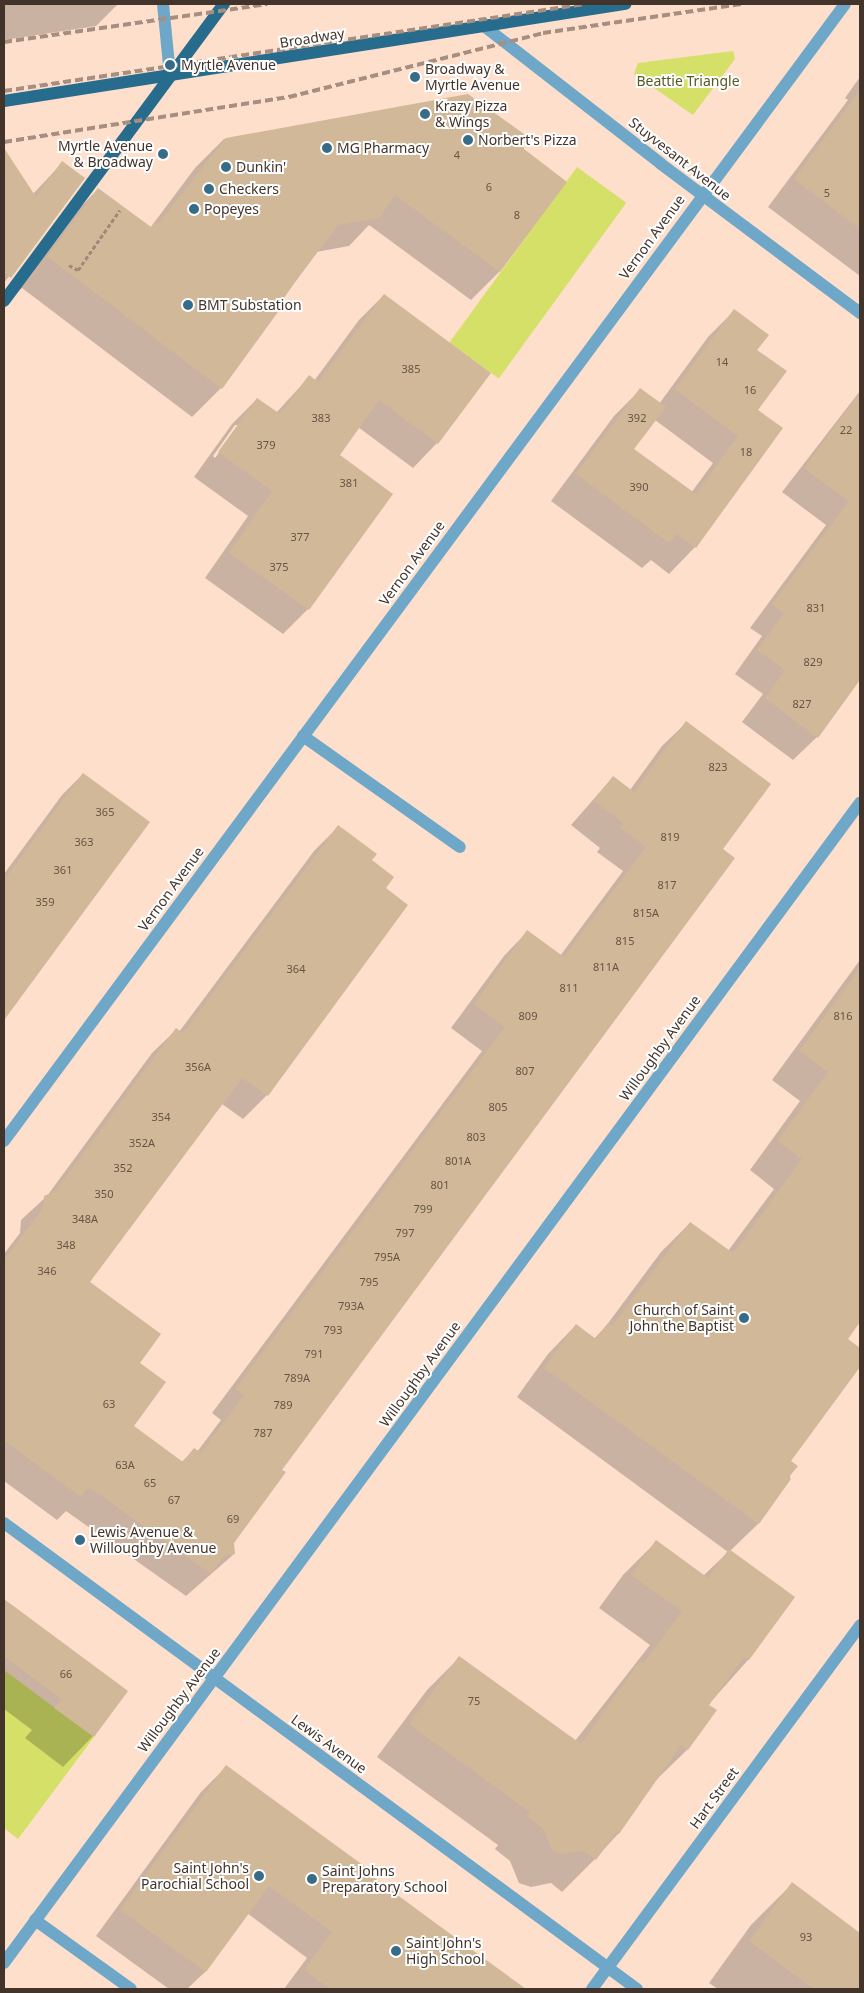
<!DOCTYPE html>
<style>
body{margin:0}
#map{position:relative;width:864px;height:1993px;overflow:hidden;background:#fddfcc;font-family:"Noto Sans",sans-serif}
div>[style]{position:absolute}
.green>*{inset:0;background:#d5e069;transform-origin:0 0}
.shadow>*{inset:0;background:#0003}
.building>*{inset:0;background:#d1b898}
.path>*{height:3px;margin-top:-1.5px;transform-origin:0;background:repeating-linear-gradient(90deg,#9f887a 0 4px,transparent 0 6.5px)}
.service>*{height:12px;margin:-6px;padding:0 6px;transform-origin:6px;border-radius:6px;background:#6ea7c7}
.minor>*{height:12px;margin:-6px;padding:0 6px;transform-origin:6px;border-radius:6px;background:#6ea7c7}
.primary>*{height:12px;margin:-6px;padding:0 6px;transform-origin:6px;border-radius:6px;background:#276b8d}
.rail>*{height:4px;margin-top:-2px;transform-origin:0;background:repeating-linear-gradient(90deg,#a68f80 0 8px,transparent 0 12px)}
.dots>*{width:14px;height:14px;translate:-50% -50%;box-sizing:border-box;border:2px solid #fff;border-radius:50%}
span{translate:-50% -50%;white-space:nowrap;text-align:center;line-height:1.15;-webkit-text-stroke:4px #fff;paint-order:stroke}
.number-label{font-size:11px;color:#665546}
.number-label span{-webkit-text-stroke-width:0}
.street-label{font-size:14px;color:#43342b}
.poi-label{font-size:14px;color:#43342b}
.left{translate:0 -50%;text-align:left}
.right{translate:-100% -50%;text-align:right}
.park-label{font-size:14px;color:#565b22}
.frame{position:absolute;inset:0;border:5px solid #43342b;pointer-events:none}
</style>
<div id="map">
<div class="green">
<i style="clip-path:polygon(733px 51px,735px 59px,693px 115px,634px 74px,638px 63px)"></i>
<i style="left:577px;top:167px;width:61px;height:217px;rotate:36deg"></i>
<i style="clip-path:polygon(4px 1670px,94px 1737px,18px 1839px,4px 1828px)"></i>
</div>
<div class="shadow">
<i style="clip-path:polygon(4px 4px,118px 4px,96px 26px,4px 40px)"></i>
<i style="clip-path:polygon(860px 77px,860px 276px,768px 207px,848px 100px,845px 98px)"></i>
<i style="clip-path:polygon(469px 96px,523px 150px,500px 271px,471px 300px,369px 225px,349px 246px,316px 252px,221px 388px,192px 417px,22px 288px,5px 305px,70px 218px,98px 189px,150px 228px,195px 168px,224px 139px)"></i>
<i style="clip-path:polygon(62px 163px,83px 178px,4px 283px,4px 167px,14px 165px,33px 194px)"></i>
<i style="clip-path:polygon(evenodd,384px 295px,437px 443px,413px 468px,358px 427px,338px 455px,392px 494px,308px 609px,283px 634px,205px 578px,248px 516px,194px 477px,232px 424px,257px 399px,276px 413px,309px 377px,314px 381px,359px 320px,384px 295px,235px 425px,239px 425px,215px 458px,213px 456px,235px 425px)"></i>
<i style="clip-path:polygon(evenodd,734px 311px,756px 350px,756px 410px,781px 429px,695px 547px,669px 574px,651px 560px,642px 568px,551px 501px,614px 416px,640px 390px,659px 404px,708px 337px,734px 311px,655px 420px,713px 463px,691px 493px,633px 450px,655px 420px)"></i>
<i style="clip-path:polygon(860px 391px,860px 630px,841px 656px,860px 670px,860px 678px,817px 737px,793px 760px,742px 722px,763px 694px,735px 674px,762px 636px,750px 628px,826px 525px,782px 492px)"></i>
<i style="clip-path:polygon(686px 723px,721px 850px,280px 1470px,233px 1543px,234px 1554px,186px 1596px,66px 1511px,57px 1520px,4px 1481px,4px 1254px,20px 1233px,21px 1220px,47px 1196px,152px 1053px,176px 1030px,179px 1032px,314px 851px,338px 827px,371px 861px,384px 889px,267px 1095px,243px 1119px,222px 1104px,89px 1282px,138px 1363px,132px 1426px,181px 1463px,194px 1449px,197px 1452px,221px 1420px,212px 1413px,482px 1051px,451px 1028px,504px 956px,527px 932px,560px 956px,623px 871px,597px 852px,600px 848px,571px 825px,613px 777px,630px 790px,662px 746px)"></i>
<i style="clip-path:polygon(83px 774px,148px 822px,4px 1020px,4px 874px,62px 795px)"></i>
<i style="clip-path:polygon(860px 960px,860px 1096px,836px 1129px,860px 1146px,860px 1320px,846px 1339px,860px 1350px,860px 1365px,790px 1461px,790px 1479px,758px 1524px,730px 1551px,794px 1598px,748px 1660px,708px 1705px,715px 1711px,687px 1750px,654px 1782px,618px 1834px,595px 1859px,562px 1892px,551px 1883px,531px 1887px,519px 1883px,510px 1861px,495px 1849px,498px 1845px,377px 1757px,427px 1690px,460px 1657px,575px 1741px,650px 1645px,599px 1608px,623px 1575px,656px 1542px,703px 1576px,728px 1552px,517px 1397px,548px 1354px,576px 1325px,594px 1339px,606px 1326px,661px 1252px,690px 1223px,728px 1251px,774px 1189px,750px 1170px,800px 1101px,772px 1080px)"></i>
<i style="clip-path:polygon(4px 1600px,127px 1692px,93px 1736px,63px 1767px,25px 1738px,32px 1730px,4px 1709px)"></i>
<i style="clip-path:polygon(226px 1767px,514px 1982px,509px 1989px,284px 1989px,307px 1958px,247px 1913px,205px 1972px,187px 1989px,169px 1989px,96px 1936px,201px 1792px)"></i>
<i style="clip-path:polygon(792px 1884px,860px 1934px,860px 1989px,718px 1989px,709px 1983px,751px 1925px)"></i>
</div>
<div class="building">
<i style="clip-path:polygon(860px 90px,860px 229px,794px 179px)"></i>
<i style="clip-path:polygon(468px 94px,524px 134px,524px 149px,567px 182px,500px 272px,395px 195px,379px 218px,338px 225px,274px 310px,278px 312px,222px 389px,48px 257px,23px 289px,98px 188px,151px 227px,155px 222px,158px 224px,226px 138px)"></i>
<i style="clip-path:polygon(4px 148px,36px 197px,62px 161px,85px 178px,11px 278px,4px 272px)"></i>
<i style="clip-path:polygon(384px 294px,491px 373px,438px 444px,379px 400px,340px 455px,393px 494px,309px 610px,229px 553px,272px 491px,218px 452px,257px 398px,280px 414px,309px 375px,318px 382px)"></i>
<i style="clip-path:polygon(734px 309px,769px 335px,757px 350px,787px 371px,758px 410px,783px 428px,696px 548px,677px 534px,669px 543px,576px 474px,640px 388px,666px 407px,634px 449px,696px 494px,738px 436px,675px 389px)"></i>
<i style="clip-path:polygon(860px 392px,860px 680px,818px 738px,765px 698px,785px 670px,757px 650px,784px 613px,772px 604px,849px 501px,804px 468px)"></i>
<i style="clip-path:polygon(686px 721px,771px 784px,723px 849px,735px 858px,282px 1470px,286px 1472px,234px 1543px,235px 1554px,224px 1556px,211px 1574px,89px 1487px,81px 1497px,4px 1440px,4px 1260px,43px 1208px,44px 1196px,55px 1191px,62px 1182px,176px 1028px,183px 1033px,338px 825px,377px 854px,372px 860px,394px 877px,386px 888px,408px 905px,268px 1096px,242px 1078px,90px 1282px,161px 1334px,140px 1363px,166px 1382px,134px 1426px,183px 1462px,194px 1448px,201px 1453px,244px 1395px,235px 1389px,505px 1027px,474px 1004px,527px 930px,564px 957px,646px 847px,620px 827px,623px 823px,594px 801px,613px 776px,634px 792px)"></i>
<i style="clip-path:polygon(83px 773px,150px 822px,4px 1020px,4px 880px)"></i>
<i style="clip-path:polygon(860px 968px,860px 1322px,848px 1339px,860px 1348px,860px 1367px,791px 1461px,798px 1466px,789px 1477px,791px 1479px,759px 1524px,544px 1368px,576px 1324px,596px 1339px,608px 1323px,612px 1326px,690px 1222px,733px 1253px,802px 1159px,777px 1141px,828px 1072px,799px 1051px)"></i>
<i style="clip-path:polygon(656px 1540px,708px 1578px,729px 1549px,795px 1597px,749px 1660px,744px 1657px,709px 1705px,717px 1710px,688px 1750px,681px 1745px,619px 1834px,616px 1832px,596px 1860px,584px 1851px,559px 1854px,552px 1850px,543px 1828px,527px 1816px,530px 1812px,409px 1724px,459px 1656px,581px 1744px,640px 1661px,644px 1663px,682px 1611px,631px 1575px)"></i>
<i style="clip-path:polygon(4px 1599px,128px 1691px,94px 1737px,54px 1708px,61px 1699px,4px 1656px)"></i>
<i style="clip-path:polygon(226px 1765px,375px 1874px,372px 1877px,526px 1989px,330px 1989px,304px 1970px,332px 1932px,269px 1886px,206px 1972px,120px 1910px)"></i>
<i style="clip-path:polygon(792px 1882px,860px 1933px,860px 1989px,814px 1989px,749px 1941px)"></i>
</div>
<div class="path">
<i style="left:69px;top:265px;width:10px;rotate:29deg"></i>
<i style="left:78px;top:270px;width:73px;rotate:-55deg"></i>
</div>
<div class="service">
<i style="left:303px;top:736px;width:192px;rotate:35.3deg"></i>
<i style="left:35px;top:1920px;width:118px;rotate:35.7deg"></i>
</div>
<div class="minor">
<i style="left:163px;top:4px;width:72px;rotate:84.4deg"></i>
<i style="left:484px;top:26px;width:224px;rotate:37.9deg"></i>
<i style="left:661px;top:164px;width:249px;rotate:36.8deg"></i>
<i style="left:4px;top:1141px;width:1414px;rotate:-53.51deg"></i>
<i style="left:4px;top:1523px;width:786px;rotate:36.36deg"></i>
<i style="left:4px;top:1963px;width:1442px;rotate:-53.58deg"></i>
<i style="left:592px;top:1989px;width:452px;rotate:-53.6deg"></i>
</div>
<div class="primary">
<i style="left:4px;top:101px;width:629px;rotate:-8.88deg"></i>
<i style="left:4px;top:301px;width:370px;rotate:-53.5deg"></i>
</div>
<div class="rail">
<i style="left:4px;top:42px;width:266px;rotate:-8.2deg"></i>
<i style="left:4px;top:91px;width:587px;rotate:-8.52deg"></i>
<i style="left:4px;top:142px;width:289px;rotate:-9deg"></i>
<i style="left:289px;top:97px;width:262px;rotate:-14.1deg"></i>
<i style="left:543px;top:33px;width:202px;rotate:-8.3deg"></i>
</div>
<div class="dots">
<i style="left:170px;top:65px;background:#376c88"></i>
<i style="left:415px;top:77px;background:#376c88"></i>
<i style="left:425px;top:114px;background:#376c88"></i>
<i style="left:468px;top:140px;background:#376c88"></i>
<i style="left:327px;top:148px;background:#376c88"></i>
<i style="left:163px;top:154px;background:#376c88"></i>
<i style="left:226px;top:167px;background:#376c88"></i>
<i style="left:209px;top:189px;background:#376c88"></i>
<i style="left:194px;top:209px;background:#376c88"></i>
<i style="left:188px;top:305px;background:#376c88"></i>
<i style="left:744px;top:1318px;background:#376c88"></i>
<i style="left:80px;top:1540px;background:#376c88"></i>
<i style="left:259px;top:1876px;background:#376c88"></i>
<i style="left:312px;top:1879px;background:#376c88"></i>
<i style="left:396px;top:1951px;background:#376c88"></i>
</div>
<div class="number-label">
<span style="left:457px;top:155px">4</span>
<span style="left:489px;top:187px">6</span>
<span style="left:827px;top:193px">5</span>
<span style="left:517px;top:215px">8</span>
<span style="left:722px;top:362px">14</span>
<span style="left:411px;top:369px">385</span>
<span style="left:750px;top:390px">16</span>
<span style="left:321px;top:418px">383</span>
<span style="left:637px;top:418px">392</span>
<span style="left:846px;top:430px">22</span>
<span style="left:266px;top:445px">379</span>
<span style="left:746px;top:452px">18</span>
<span style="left:349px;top:483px">381</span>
<span style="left:639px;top:487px">390</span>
<span style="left:300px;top:537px">377</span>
<span style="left:279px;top:567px">375</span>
<span style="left:816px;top:608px">831</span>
<span style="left:813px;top:662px">829</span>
<span style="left:802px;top:704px">827</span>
<span style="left:718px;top:767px">823</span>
<span style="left:105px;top:812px">365</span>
<span style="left:670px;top:837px">819</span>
<span style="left:84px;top:842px">363</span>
<span style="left:63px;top:870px">361</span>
<span style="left:667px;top:885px">817</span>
<span style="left:45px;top:902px">359</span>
<span style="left:646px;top:913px">815A</span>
<span style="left:625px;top:941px">815</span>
<span style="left:606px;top:967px">811A</span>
<span style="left:296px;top:969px">364</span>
<span style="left:569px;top:988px">811</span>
<span style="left:528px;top:1016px">809</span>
<span style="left:843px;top:1016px">816</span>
<span style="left:198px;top:1067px">356A</span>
<span style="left:525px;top:1071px">807</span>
<span style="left:498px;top:1107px">805</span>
<span style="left:161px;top:1117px">354</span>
<span style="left:476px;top:1137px">803</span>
<span style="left:142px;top:1143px">352A</span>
<span style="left:458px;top:1161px">801A</span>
<span style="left:123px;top:1168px">352</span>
<span style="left:440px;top:1185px">801</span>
<span style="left:104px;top:1194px">350</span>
<span style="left:423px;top:1209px">799</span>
<span style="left:85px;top:1219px">348A</span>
<span style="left:405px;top:1233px">797</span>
<span style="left:66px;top:1245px">348</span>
<span style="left:387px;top:1257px">795A</span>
<span style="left:47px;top:1271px">346</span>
<span style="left:369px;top:1282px">795</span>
<span style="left:351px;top:1306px">793A</span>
<span style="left:333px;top:1330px">793</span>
<span style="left:314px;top:1354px">791</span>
<span style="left:297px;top:1378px">789A</span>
<span style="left:109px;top:1404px">63</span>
<span style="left:283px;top:1405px">789</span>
<span style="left:263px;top:1433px">787</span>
<span style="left:125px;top:1465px">63A</span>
<span style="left:150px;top:1483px">65</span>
<span style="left:174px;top:1500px">67</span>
<span style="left:233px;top:1519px">69</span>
<span style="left:66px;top:1674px">66</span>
<span style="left:474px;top:1701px">75</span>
<span style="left:806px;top:1937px">93</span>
</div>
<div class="street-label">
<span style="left:312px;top:38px;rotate:-9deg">Broadway</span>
<span style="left:680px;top:159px;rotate:38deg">Stuyvesant Avenue</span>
<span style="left:652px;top:237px;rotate:-54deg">Vernon Avenue</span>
<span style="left:412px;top:563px;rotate:-54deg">Vernon Avenue</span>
<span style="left:171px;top:889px;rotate:-54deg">Vernon Avenue</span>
<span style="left:660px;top:1048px;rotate:-54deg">Willoughby Avenue</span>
<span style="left:420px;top:1374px;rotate:-54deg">Willoughby Avenue</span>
<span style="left:179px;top:1700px;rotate:-53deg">Willoughby Avenue</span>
<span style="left:329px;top:1744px;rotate:36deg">Lewis Avenue</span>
<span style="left:714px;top:1798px;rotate:-54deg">Hart Street</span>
</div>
<div class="poi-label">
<span class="left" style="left:181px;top:65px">Myrtle Avenue</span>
<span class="left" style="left:425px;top:77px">Broadway &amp;<br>Myrtle Avenue</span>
<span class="left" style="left:435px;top:114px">Krazy Pizza<br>&amp; Wings</span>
<span class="left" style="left:478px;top:140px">Norbert's Pizza</span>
<span class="right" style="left:153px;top:154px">Myrtle Avenue<br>&amp; Broadway</span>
<span class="left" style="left:337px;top:148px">MG Pharmacy</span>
<span class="left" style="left:236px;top:167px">Dunkin'</span>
<span class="left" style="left:219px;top:189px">Checkers</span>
<span class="left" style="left:204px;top:209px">Popeyes</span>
<span class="left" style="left:198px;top:305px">BMT Substation</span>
<span class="right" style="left:734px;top:1318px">Church of Saint<br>John the Baptist</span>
<span class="left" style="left:90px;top:1540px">Lewis Avenue &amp;<br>Willoughby Avenue</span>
<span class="right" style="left:249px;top:1876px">Saint John's<br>Parochial School</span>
<span class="left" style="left:322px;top:1879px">Saint Johns<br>Preparatory School</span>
<span class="left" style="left:406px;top:1951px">Saint John's<br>High School</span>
</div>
<div class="park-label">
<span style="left:688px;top:81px">Beattie Triangle</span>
</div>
<div class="frame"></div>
</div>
